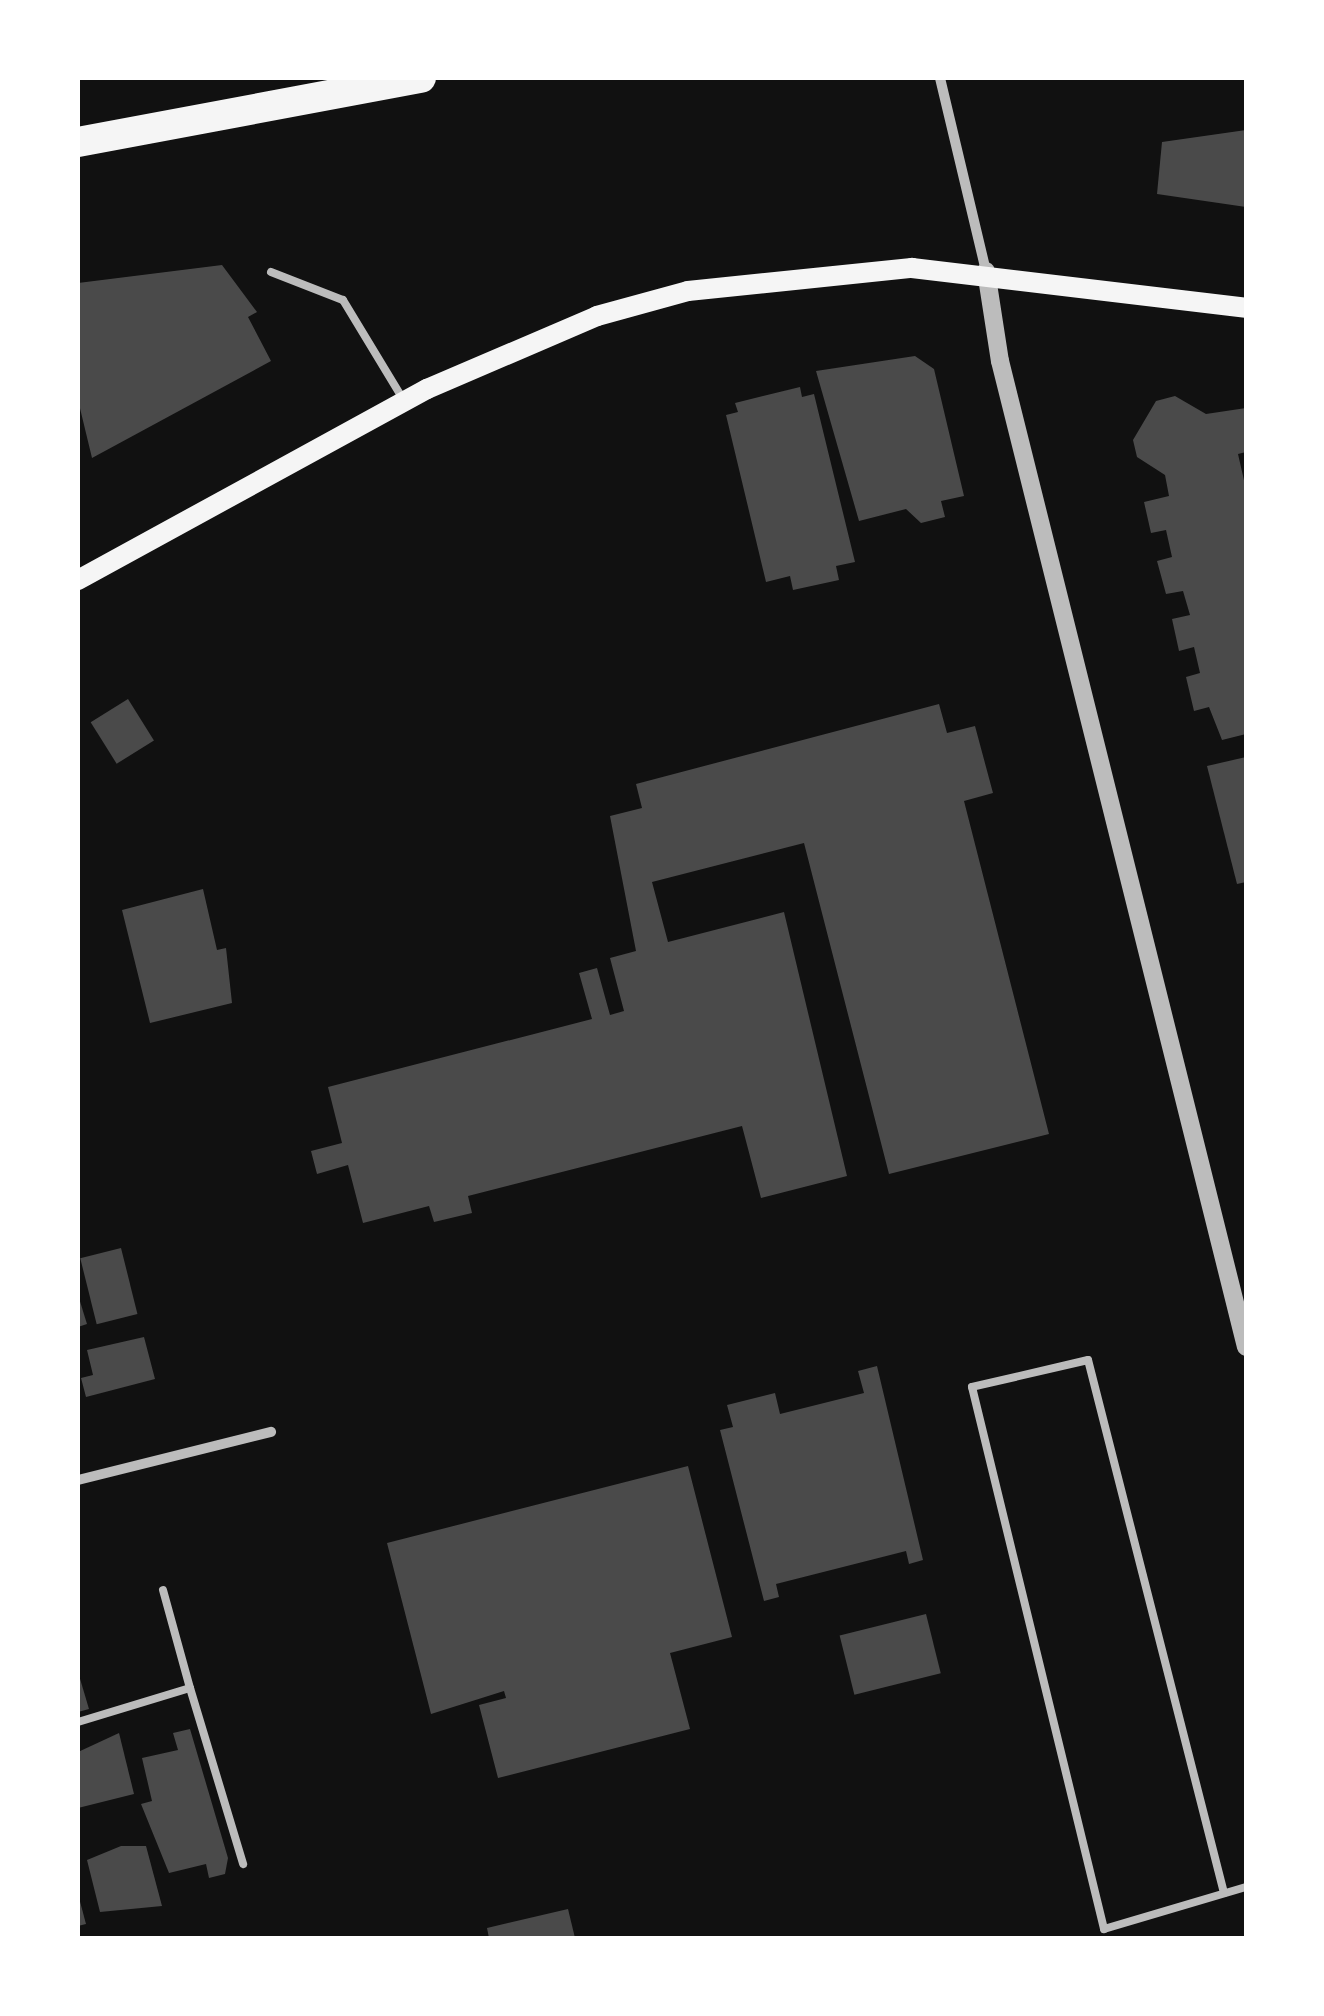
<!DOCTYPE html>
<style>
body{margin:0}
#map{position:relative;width:1324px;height:2016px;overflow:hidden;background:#111;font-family:"DejaVu Sans",sans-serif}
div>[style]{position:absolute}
.building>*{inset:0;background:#4a4a4a;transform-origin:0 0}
.service>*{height:8px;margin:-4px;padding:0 4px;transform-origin:4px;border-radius:4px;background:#bcbcbc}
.minor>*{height:10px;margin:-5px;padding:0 5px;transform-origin:5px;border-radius:5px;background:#bcbcbc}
.tertiary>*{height:18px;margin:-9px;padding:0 9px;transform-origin:9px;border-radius:9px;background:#bcbcbc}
.secondary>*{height:20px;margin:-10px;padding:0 10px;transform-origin:10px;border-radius:10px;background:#f5f5f5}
.motorway>*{height:30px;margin:-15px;padding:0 15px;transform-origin:15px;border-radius:15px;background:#f5f5f5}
span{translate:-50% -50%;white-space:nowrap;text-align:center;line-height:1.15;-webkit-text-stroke:10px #fff;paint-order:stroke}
.frame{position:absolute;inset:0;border:80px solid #fff;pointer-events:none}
</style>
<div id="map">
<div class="building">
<i style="clip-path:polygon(1246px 130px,1246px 207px,1157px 194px,1162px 142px)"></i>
<i style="clip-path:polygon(222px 265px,257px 312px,248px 317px,271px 361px,92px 458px,78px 400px,78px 283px)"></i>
<i style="clip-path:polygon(915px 356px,934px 369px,964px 496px,941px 501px,945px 517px,921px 523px,906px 509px,859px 521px,816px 371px)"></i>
<i style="clip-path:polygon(800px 387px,802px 397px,814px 394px,855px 562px,836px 566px,839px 580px,793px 590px,790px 576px,766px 582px,726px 415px,738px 412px,735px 403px)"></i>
<i style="clip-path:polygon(1175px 396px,1206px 414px,1246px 408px,1246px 452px,1238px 454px,1246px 489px,1246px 734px,1222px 740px,1209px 707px,1194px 711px,1186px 677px,1200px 673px,1194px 647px,1179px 651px,1172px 619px,1190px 615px,1183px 591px,1166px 594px,1157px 561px,1172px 557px,1166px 530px,1151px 533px,1144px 502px,1169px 496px,1165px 475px,1137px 457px,1133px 440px,1156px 401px)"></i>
<i style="left:128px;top:699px;width:49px;height:44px;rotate:58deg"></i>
<i style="clip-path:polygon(939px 704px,947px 733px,975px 726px,993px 793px,964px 801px,1049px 1134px,889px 1174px,804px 843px,652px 882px,668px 942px,784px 912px,847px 1176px,761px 1198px,742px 1126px,468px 1196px,472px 1213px,434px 1222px,429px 1206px,363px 1223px,348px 1165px,317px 1174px,311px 1151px,342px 1143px,328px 1087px,592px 1019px,579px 973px,597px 968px,610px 1015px,624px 1011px,610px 958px,636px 951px,610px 816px,642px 808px,636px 784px)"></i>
<i style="clip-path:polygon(1246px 757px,1246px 882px,1237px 884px,1207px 766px)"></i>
<i style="clip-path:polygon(203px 889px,217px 950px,226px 948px,232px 1003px,150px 1023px,122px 910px)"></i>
<i style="left:121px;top:1248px;width:68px;height:42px;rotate:76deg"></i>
<i style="clip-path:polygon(78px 1295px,87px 1324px,78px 1327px)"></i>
<i style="clip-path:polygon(144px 1337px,155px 1379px,86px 1397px,81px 1378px,93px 1375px,87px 1350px)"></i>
<i style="clip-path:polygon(877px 1366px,923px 1560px,909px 1564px,906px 1551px,776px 1584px,779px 1597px,764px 1601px,720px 1430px,733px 1427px,727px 1405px,775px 1393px,780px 1414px,864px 1393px,858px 1371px)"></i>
<i style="clip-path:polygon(688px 1466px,732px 1637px,670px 1653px,690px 1729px,498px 1778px,479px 1705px,506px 1698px,504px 1691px,431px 1714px,387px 1543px)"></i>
<i style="left:926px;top:1614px;width:61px;height:89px;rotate:76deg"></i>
<i style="clip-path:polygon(78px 1672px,89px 1709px,78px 1712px)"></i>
<i style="clip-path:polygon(190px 1729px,228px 1858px,225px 1874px,209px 1878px,206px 1864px,169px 1873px,141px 1804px,152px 1801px,142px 1758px,178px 1750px,173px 1733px)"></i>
<i style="clip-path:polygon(119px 1733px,134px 1794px,78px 1808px,78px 1752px)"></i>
<i style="clip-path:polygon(121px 1846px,146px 1846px,162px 1906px,100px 1912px,87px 1860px)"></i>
<i style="clip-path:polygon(78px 1894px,86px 1924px,78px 1926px)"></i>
<i style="clip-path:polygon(568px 1909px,575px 1938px,489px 1938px,487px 1928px)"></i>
</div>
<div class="service">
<i style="left:271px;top:272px;width:77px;rotate:21.3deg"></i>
<i style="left:343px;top:300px;width:116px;rotate:58.8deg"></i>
<i style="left:163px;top:1590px;width:102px;rotate:74.6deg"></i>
<i style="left:78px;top:1722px;width:117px;rotate:-16.9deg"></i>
<i style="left:190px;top:1688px;width:184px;rotate:73.2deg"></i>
<i style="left:1224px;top:1893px;width:550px;rotate:-104.31deg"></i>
<i style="left:1088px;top:1360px;width:119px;rotate:166.9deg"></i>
<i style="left:972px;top:1387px;width:558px;rotate:76.31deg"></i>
<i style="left:1104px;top:1929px;width:148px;rotate:-16.5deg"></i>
</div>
<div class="minor">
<i style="left:940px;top:78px;width:198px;rotate:76.6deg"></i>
<i style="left:78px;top:1480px;width:199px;rotate:-14deg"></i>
</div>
<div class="tertiary">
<i style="left:986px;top:271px;width:91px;rotate:81.2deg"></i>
<i style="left:1000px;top:361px;width:1016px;rotate:75.99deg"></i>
</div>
<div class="secondary">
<i style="left:78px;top:580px;width:398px;rotate:-28.7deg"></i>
<i style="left:427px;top:389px;width:185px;rotate:-23.2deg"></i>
<i style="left:597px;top:316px;width:94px;rotate:-15.4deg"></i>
<i style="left:688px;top:291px;width:225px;rotate:-5.9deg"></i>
<i style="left:912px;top:268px;width:336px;rotate:6.8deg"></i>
</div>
<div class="motorway">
<i style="left:78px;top:142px;width:349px;rotate:-10.6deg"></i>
</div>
<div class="frame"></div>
</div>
